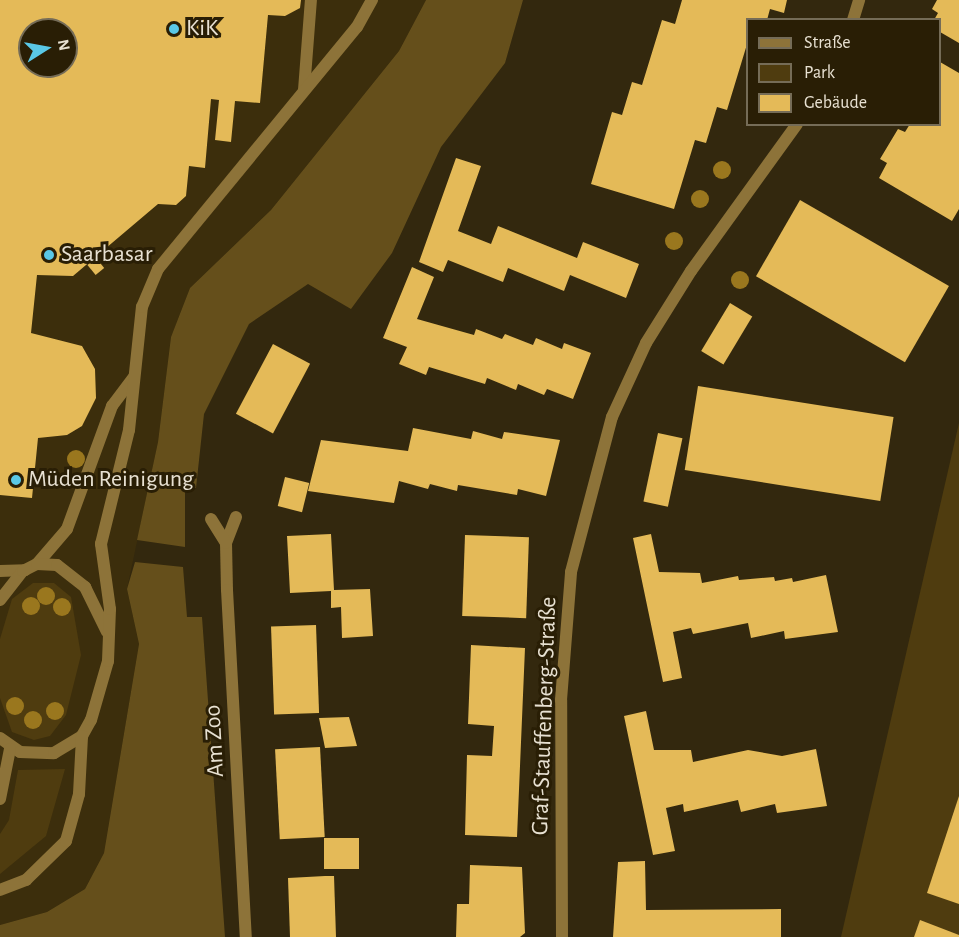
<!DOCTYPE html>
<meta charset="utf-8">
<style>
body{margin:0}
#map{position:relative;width:959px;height:937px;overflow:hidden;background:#33280e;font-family:"Alegreya Sans",sans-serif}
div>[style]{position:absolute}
.built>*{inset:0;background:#3c2e0c}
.green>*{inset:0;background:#4f3c0f}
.forest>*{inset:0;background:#654f1b}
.building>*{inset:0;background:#e4ba58;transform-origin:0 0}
.lane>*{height:12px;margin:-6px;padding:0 6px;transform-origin:6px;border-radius:6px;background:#8d7339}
.street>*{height:12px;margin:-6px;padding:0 6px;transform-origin:6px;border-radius:6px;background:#8d7339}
.trees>*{width:18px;height:18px;margin:-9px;border-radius:50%;background:#9a771e}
.dots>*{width:16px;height:16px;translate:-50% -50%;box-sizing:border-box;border:3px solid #291e05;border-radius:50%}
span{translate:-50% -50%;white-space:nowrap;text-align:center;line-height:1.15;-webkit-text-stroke:6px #291e05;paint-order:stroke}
.poi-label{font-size:24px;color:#e8e1d2}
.left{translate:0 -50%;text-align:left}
.street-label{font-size:24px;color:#e8e1d2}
.legend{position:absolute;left:746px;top:18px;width:195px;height:108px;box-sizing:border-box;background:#291e05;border:2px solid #756c57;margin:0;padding:8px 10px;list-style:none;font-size:18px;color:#e8e1d2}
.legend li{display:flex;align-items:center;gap:12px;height:30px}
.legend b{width:30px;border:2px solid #756c57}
.north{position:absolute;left:18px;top:18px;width:60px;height:60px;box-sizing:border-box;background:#291e05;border:2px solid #756c57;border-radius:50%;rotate:79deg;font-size:16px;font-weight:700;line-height:24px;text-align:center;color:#e8e1d2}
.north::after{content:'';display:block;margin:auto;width:21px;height:27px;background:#5ac8e6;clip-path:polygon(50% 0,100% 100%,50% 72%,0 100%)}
</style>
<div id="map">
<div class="built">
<i style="clip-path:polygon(evenodd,0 0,426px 0,399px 51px,271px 210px,190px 288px,171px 337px,158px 442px,127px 589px,139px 644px,104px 853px,85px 889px,47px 912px,0 925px,0 0,30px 30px,66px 30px,66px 66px,30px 66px,30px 30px)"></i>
</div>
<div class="green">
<i style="clip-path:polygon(959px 423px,959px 937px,841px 937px)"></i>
<i style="clip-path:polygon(33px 583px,54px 583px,71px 597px,81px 655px,66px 715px,50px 736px,34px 740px,12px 732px,0 698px,0 639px,12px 599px)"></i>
<i style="clip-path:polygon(65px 769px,46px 836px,0 874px,0 834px,9px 820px,18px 770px)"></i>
</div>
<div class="forest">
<i style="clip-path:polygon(426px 0,523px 0,505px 63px,441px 147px,392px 253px,351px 309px,308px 284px,249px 324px,204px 414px,196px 488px,185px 489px,185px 547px,137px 540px,158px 442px,171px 337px,190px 288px,271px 210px,399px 51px)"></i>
<i style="clip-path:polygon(135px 562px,183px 567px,187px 617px,202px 617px,225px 937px,0 937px,0 925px,47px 912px,85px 889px,104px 853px,139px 644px,127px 589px)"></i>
</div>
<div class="building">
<i style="clip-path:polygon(evenodd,0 0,301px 0,300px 8px,285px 16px,268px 15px,260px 103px,235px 101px,231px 142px,215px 140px,219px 100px,211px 99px,205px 168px,189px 166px,186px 196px,176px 205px,158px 204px,73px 276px,37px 275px,31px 333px,82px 346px,95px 369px,96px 398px,82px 426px,67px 435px,38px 438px,32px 498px,0 495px,0 0,30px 30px,66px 30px,66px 66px,30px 66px,30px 30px)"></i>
<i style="clip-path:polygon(682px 0,787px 0,784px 13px,770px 9px,767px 20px,748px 20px,748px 41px,727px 110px,717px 107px,706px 143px,695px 140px,674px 209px,591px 184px,612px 112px,622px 115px,632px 82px,642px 85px,662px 20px,675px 24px)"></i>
<i style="clip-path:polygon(937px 0,959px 0,959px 43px,940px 32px,940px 20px,934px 20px,938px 13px,932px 9px)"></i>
<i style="clip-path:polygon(940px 62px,959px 73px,959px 209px,952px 221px,879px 178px,887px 163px,880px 159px,898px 129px,905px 132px,910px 124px,940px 124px)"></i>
<i style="clip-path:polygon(456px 158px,481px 166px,458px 231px,491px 244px,498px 226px,577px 258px,583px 242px,639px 264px,626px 298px,570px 275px,564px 291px,508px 268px,503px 282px,448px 260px,443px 272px,419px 262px)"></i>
<i style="left:800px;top:200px;width:172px;height:88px;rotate:30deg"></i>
<i style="left:96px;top:258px;width:13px;height:11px;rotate:51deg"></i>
<i style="clip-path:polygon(412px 267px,434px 277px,417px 319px,474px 335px,476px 329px,502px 339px,505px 334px,533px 345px,536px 338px,562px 349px,564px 343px,591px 353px,573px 399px,547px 389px,544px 395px,518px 384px,516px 390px,487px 378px,485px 384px,429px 367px,426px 375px,399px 364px,407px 347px,383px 338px)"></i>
<i style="left:730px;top:303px;width:26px;height:56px;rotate:31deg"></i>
<i style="left:273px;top:344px;width:42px;height:79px;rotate:28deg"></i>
<i style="left:698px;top:386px;width:198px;height:85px;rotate:9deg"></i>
<i style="clip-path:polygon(413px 428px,471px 439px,473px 431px,502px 439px,504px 432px,560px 440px,546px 496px,518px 489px,517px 495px,458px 485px,457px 491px,430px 484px,428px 489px,399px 481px,394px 503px,308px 491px,321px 440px,408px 451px)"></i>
<i style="left:658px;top:433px;width:25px;height:70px;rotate:12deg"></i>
<i style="left:285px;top:477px;width:25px;height:30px;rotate:14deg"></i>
<i style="clip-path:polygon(331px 534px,334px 590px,370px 589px,373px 636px,342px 638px,341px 607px,331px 608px,331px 591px,290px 593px,287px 536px)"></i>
<i style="clip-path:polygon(651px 534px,659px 572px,700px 573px,702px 583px,738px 576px,739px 580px,774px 577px,775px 581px,792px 578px,793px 582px,826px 575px,838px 632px,785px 639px,784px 631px,751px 638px,748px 623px,693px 634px,691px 628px,673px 632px,682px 678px,663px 682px,633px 538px)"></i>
<i style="left:465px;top:535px;width:64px;height:81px;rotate:2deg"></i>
<i style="left:316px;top:625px;width:88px;height:45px;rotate:88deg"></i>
<i style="clip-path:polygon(471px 645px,525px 648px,517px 837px,465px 835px,467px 755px,492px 756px,494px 726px,468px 724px)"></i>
<i style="clip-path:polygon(646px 711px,654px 750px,691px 750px,693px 762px,748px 750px,782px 756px,816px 749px,827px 806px,777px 813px,775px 804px,741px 812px,738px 800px,684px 812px,683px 804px,666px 808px,675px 851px,653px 855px,624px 716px)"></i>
<i style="clip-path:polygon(349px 717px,357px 746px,325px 748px,319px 718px)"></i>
<i style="left:320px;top:747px;width:90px;height:45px;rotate:87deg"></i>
<i style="clip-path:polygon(959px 796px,959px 904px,927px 893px)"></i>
<i style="left:359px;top:838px;width:31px;height:35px;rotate:90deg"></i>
<i style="clip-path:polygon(645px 861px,646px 910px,781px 909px,781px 937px,613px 937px,618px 862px)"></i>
<i style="clip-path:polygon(470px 865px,522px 867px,525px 933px,520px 937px,456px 937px,457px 904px,469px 904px)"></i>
<i style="clip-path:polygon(325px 876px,334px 876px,336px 937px,290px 937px,288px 878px)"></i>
<i style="clip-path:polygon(920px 920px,959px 935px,959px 937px,914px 937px)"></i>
</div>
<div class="lane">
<i style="left:304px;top:90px;width:90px;rotate:-85.6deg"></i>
<i style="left:37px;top:564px;width:46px;rotate:-49.4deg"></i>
<i style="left:67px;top:529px;width:131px;rotate:-69.9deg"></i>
<i style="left:112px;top:406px;width:36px;rotate:-53deg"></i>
<i style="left:0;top:571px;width:25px;rotate:-2deg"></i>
<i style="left:0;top:600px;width:37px;rotate:-52deg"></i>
<i style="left:23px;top:571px;width:16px;rotate:-27deg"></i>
<i style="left:37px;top:564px;width:20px;rotate:3deg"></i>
<i style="left:57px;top:565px;width:36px;rotate:38deg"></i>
<i style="left:85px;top:587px;width:50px;rotate:63.9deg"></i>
<i style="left:0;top:738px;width:24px;rotate:35deg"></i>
<i style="left:20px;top:752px;width:34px;rotate:2deg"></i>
<i style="left:54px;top:753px;width:33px;rotate:-31deg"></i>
<i style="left:82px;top:736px;width:18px;rotate:-61deg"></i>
<i style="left:91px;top:720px;width:61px;rotate:-73.9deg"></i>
<i style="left:108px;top:661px;width:52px;rotate:-87.8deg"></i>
<i style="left:110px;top:609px;width:66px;rotate:-97.9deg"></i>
<i style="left:101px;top:544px;width:117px;rotate:-76.2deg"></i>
<i style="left:129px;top:430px;width:124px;rotate:-84deg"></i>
<i style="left:142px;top:307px;width:41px;rotate:-67.2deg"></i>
<i style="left:158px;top:269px;width:313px;rotate:-50.6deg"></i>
<i style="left:357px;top:27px;width:31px;rotate:-61deg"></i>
<i style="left:0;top:799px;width:51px;rotate:-78.7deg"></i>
<i style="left:0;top:890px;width:28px;rotate:-21deg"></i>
<i style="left:26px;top:880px;width:56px;rotate:-44.3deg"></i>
<i style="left:66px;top:841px;width:49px;rotate:-74.5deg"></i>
<i style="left:79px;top:794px;width:58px;rotate:-87deg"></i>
</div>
<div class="street">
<i style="left:853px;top:20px;width:21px;rotate:-73deg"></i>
<i style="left:236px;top:517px;width:28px;rotate:111deg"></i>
<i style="left:226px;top:543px;width:47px;rotate:88.8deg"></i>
<i style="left:227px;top:590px;width:348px;rotate:86.9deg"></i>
<i style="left:211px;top:519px;width:28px;rotate:58deg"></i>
<i style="left:562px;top:937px;width:237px;rotate:-90.2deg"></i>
<i style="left:561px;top:700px;width:128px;rotate:-85.5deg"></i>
<i style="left:571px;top:572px;width:160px;rotate:-75.2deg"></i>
<i style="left:612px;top:417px;width:81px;rotate:-65.3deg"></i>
<i style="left:646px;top:343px;width:85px;rotate:-58deg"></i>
<i style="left:691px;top:271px;width:181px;rotate:-54.2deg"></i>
</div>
<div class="trees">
<i style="left:722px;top:170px"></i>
<i style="left:700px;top:199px"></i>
<i style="left:674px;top:241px"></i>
<i style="left:740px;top:280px"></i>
<i style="left:76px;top:459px"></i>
<i style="left:46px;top:596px"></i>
<i style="left:31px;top:606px"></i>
<i style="left:62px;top:607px"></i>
<i style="left:15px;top:706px"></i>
<i style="left:55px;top:711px"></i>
<i style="left:33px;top:720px"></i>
</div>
<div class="dots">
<i style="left:174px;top:29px;background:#5ac8e6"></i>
<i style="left:49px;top:255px;background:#5ac8e6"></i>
<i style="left:16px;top:480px;background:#5ac8e6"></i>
</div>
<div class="poi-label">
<span class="left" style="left:186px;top:29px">KiK</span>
<span class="left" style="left:61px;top:255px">Saarbasar</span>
<span class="left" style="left:28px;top:480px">Müden Reinigung</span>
</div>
<div class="street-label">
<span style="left:545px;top:716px;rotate:-88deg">Graf-Stauffenberg-Straße</span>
<span style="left:215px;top:741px;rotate:-93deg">Am Zoo</span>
</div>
<ul class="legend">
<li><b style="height:8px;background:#8d7339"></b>Straße</li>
<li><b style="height:16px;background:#4f3c0f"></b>Park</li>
<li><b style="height:16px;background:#e4ba58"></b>Gebäude</li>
</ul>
<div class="north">N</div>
</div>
